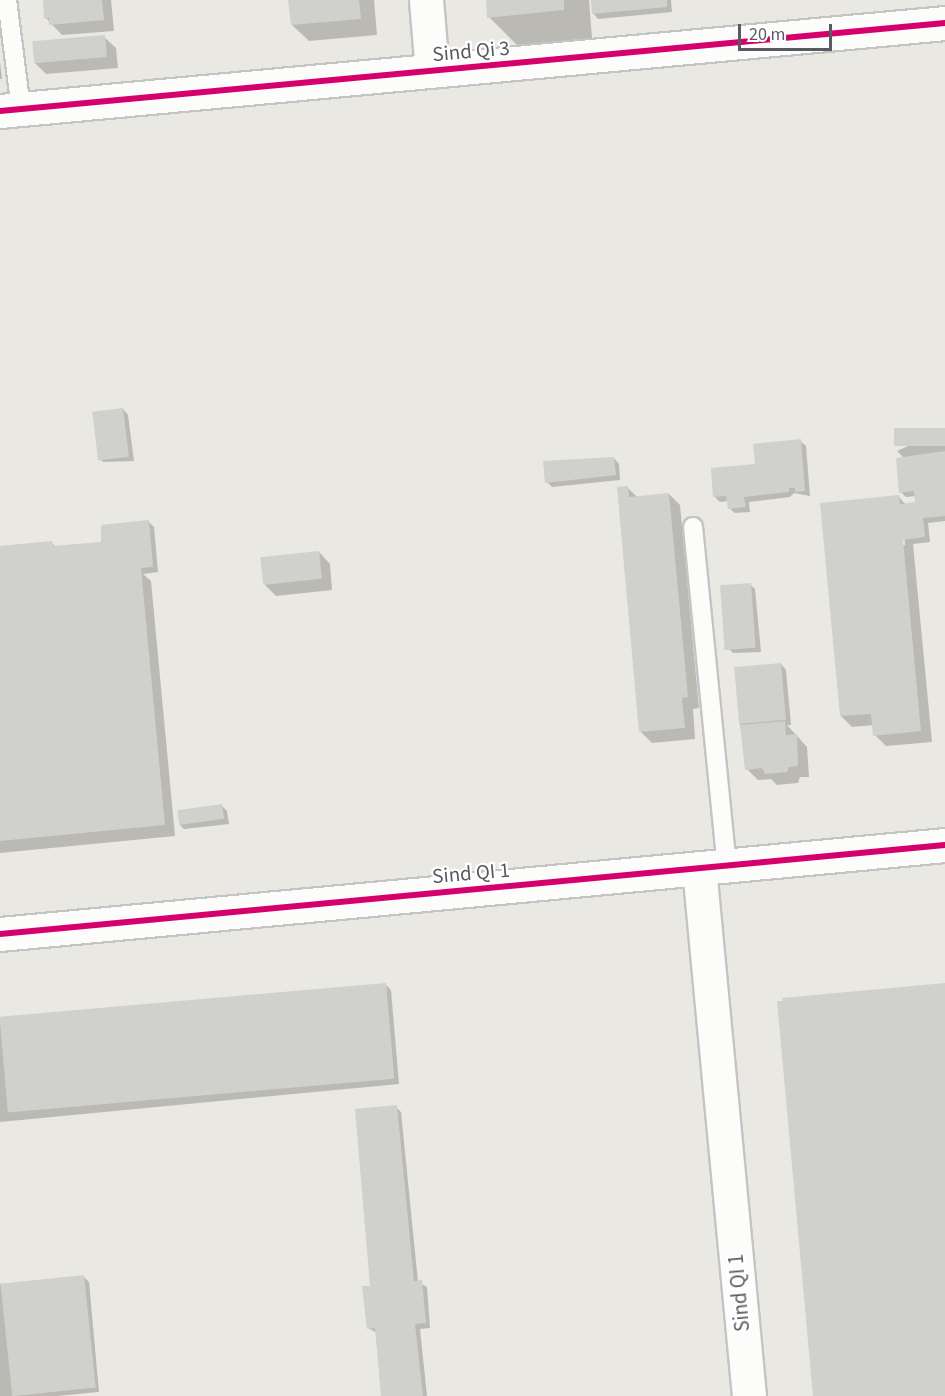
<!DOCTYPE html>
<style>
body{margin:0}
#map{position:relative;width:945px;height:1396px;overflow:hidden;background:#e9e8e2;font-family:"Source Sans 3",sans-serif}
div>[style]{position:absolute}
.shadow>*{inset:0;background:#0003}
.building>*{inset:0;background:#d0d0cc;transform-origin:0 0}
.roads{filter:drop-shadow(2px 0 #c5c4c4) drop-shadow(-2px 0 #c5c4c4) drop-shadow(0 2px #c5c4c4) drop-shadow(0 -2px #c5c4c4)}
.service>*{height:18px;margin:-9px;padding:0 9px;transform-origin:9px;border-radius:9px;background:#fcfcfb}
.minor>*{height:33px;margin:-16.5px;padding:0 16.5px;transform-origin:16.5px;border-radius:16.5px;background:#fcfcfb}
.cycleway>*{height:6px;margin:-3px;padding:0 3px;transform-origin:3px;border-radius:3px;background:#d6006c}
span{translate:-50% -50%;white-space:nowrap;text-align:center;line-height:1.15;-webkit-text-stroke:4.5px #fff;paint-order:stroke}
.street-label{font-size:21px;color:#585a61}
.scale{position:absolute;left:738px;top:24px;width:94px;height:27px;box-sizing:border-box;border:3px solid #585a61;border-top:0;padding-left:8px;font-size:18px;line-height:21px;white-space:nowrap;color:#585a61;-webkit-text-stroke:4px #fff;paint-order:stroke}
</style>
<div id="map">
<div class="shadow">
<i style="clip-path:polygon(44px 0,111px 0,114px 31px,62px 35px,46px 18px)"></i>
<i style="clip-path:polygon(290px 0,374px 0,377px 35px,309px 41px,292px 25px)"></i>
<i style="clip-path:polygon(487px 0,589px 0,592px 38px,517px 45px,489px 17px)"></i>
<i style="clip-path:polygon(592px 0,671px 0,672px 12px,598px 19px,593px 13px)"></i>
<i style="clip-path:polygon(104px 37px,116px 48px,118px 68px,46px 74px,35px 63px)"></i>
<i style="clip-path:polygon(0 61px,2px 79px,0 79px)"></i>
<i style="clip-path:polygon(123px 409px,128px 415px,134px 461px,103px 462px,98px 457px)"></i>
<i style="clip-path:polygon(evenodd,945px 429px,945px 521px,928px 523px,930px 542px,913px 544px,932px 742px,886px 746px,875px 735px,874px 725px,852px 727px,841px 716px,899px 497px,906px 505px,917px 504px,916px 496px,906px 497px,901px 492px,904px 458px,897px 451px,945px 429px,902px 507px,905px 545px,902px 546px,902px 507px)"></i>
<i style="clip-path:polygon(800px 441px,806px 446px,810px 496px,794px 493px,790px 497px,749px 502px,750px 512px,735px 513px,729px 508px,728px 501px,720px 502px,714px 496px)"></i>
<i style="clip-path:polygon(614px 458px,619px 464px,620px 480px,552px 487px,547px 482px)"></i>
<i style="clip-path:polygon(628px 488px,638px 498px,669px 494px,680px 505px,699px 708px,693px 709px,695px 739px,652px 743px,641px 732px)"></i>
<i style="clip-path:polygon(149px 522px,154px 527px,158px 572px,143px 574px,151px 581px,175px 836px,0 853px,0 548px,52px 543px,56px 547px,102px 543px)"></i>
<i style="clip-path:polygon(319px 552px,330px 564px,332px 590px,276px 596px,265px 585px)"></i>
<i style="clip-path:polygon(750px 584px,755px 589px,761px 652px,733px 653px,727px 647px)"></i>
<i style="clip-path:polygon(781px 664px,786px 670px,791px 725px,787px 725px,807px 747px,809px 777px,800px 777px,798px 783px,777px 785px,771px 779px,758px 780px,747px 769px,740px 724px)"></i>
<i style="clip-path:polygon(222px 806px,227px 811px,229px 824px,184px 829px,179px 824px)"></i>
<i style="clip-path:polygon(385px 984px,391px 990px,399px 1084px,0 1122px,0 1021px)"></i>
<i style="clip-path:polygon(396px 1107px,401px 1112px,418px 1282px,427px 1287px,430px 1328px,420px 1329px,427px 1396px,383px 1396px,377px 1333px,368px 1328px)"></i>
<i style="clip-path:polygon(84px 1277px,89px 1282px,99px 1392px,57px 1396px,0 1396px,0 1284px)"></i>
</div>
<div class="building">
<i style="clip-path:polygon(43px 0,102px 0,104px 20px,49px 25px,49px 18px,44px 19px)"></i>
<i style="clip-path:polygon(288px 0,359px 0,361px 19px,291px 25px)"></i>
<i style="clip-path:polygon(486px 0,564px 0,564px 10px,487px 18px)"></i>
<i style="clip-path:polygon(591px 0,667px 0,667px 7px,592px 14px)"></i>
<i style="left:105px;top:35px;width:22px;height:73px;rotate:85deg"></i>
<i style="left:123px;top:408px;width:49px;height:31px;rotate:83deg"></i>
<i style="left:945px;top:428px;width:18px;height:51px;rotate:90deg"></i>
<i style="clip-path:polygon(801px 439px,805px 491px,795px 492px,795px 488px,789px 488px,789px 492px,744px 497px,746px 507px,728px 509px,726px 496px,713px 497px,711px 468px,755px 464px,753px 444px)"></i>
<i style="clip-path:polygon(945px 451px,945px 516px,923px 518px,925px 537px,903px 540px,921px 731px,873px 736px,871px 714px,840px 716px,820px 503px,899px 495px,900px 504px,915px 502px,914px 491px,899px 493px,896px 458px)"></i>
<i style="clip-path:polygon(614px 457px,616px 475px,545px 483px,543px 461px)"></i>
<i style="clip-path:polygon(628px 486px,629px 497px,669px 493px,688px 697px,682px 698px,685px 728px,639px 732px,617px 487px)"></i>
<i style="clip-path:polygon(149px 520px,153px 567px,141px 568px,165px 825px,0 841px,0 546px,52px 541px,53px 546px,101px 542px,101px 525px)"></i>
<i style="left:319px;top:551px;width:28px;height:59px;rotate:84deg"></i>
<i style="left:751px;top:583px;width:65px;height:31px;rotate:86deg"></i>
<i style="left:781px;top:663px;width:57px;height:47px;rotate:85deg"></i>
<i style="clip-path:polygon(785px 721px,786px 735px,797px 734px,798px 766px,789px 767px,787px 772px,765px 774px,762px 768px,745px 770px,740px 725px)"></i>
<i style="left:222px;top:804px;width:15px;height:45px;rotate:82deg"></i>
<i style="left:386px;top:983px;width:96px;height:388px;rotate:85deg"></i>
<i style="clip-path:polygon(945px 983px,945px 1396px,813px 1396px,777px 1001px,783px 1001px,782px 998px)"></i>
<i style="clip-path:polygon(397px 1105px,414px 1281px,422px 1280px,426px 1323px,415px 1324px,423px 1396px,381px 1396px,375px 1328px,367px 1329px,362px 1286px,370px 1286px,355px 1109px)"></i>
<i style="left:84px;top:1275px;width:113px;height:84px;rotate:84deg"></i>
</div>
<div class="roads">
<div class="service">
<i style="left:7px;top:0;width:110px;rotate:82.7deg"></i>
<i style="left:693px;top:527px;width:341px;rotate:84.3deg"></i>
</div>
<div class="minor">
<i style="left:426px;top:0;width:71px;rotate:85.2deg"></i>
<i style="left:0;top:111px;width:949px;rotate:-5.32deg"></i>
<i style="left:699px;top:868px;width:530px;rotate:84.59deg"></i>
<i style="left:0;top:934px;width:949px;rotate:-5.38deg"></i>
</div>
</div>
<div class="cycleway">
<i style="left:0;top:111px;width:949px;rotate:-5.32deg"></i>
<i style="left:0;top:934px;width:949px;rotate:-5.38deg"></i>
</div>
<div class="street-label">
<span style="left:471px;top:51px;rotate:-5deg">Sind Qi 3</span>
<span style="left:471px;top:873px;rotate:-5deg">Sind QI 1</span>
<span style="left:739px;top:1293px;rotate:-95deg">Sind QI 1</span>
</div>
<div class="scale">20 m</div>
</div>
